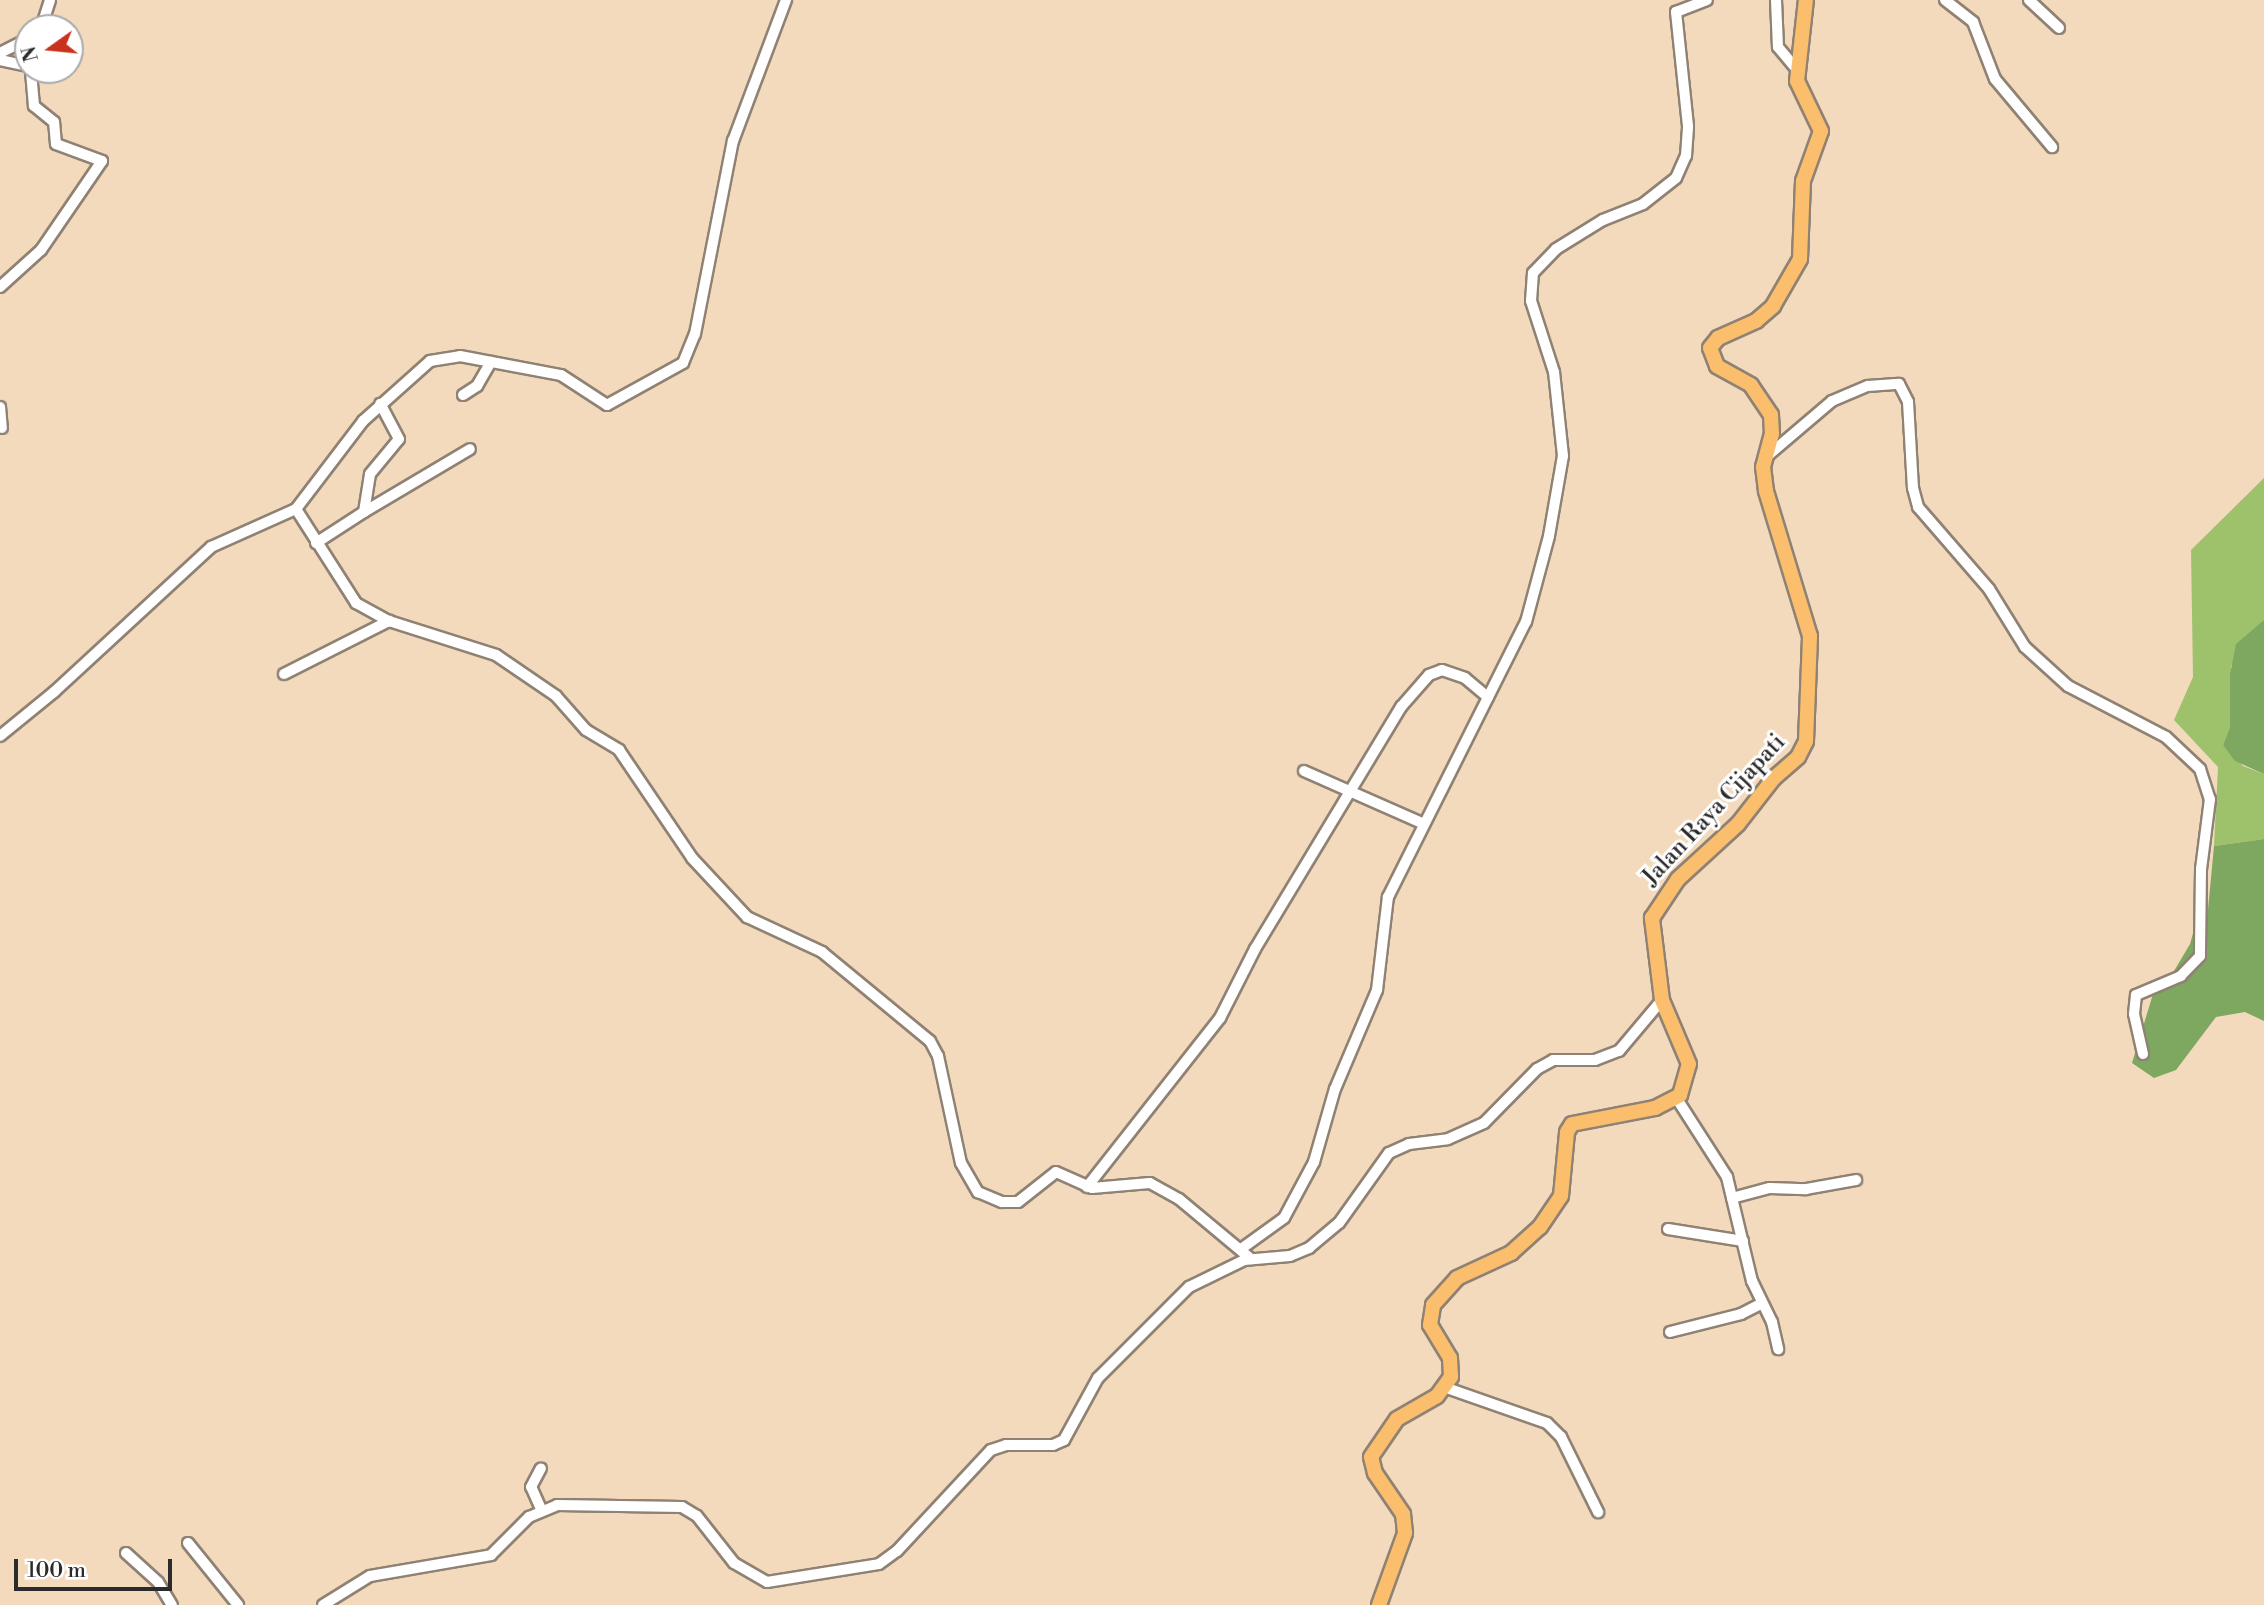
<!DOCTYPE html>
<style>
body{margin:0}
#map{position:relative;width:2264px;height:1605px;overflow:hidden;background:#f3dabc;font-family:"Libre Bodoni",serif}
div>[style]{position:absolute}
.green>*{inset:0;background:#9ec26c}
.forest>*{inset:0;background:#7ea860}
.roads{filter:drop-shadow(2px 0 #8f8274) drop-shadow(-2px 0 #8f8274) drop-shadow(0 2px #8f8274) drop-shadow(0 -2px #8f8274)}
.street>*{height:10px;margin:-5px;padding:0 5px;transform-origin:5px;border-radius:5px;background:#fff}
.primary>*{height:14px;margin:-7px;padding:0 7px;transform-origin:7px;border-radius:7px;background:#fabe6d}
span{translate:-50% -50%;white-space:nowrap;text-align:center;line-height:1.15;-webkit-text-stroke:6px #fff;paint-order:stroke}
.street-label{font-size:23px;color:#2b2b2b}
.north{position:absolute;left:14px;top:14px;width:70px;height:70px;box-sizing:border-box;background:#fff;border:2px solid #aaa;border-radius:50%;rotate:255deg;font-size:19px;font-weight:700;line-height:28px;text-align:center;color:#2b2b2b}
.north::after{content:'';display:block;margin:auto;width:24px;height:32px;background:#c8321e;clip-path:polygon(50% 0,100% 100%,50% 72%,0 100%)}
.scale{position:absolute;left:14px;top:1559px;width:158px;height:32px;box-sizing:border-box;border:4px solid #2b2b2b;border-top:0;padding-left:9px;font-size:21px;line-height:24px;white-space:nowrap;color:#2b2b2b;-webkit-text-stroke:5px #fff;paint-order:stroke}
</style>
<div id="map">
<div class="green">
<i style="clip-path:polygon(2264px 478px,2264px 620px,2231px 666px,2230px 727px,2223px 745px,2243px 766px,2264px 774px,2264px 839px,2214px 846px,2218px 767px,2174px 720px,2193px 677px,2191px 550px)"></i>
</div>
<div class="forest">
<i style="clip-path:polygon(2264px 620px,2264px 774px,2235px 761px,2223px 745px,2230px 727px,2230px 674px,2236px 644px)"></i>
<i style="clip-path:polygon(2264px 839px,2264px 1021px,2245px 1012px,2216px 1017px,2176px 1070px,2154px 1078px,2132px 1063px,2153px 994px,2174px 971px,2190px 944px,2195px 926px,2207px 920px,2214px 846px)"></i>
</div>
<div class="roads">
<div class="street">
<i style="left:1776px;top:0;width:47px;rotate:87.6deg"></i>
<i style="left:1778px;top:47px;width:30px;rotate:50deg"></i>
<i style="left:1945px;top:0;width:36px;rotate:38deg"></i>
<i style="left:1973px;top:22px;width:61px;rotate:68.9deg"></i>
<i style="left:1995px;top:79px;width:89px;rotate:50deg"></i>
<i style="left:2029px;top:0;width:41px;rotate:43deg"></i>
<i style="left:41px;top:28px;width:29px;rotate:-72deg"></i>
<i style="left:0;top:53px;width:31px;rotate:-27deg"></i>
<i style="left:0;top:60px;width:29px;rotate:12deg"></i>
<i style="left:0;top:287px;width:55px;rotate:-42.1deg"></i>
<i style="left:41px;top:250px;width:108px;rotate:-55.6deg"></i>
<i style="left:102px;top:161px;width:49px;rotate:-159.7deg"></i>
<i style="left:56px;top:144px;width:22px;rotate:-95deg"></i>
<i style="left:54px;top:122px;width:26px;rotate:-141deg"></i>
<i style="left:34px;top:106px;width:36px;rotate:-95deg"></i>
<i style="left:463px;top:395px;width:17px;rotate:-33deg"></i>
<i style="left:477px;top:386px;width:28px;rotate:-60deg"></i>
<i style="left:0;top:407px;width:21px;rotate:85deg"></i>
<i style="left:1765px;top:458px;width:88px;rotate:-40.4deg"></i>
<i style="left:1832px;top:401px;width:39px;rotate:-23deg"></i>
<i style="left:1868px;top:386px;width:31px;rotate:-4deg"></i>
<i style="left:1899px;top:384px;width:20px;rotate:63deg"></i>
<i style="left:1908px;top:402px;width:86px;rotate:86.7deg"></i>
<i style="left:1913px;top:488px;width:20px;rotate:75deg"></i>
<i style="left:1918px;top:507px;width:108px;rotate:49.1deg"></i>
<i style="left:1989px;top:589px;width:68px;rotate:58.2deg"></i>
<i style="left:2025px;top:647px;width:58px;rotate:42.2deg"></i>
<i style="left:2068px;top:686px;width:110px;rotate:27.5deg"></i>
<i style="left:2166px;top:737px;width:47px;rotate:43.3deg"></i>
<i style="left:2200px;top:769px;width:32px;rotate:72deg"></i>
<i style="left:2210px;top:799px;width:71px;rotate:97.3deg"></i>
<i style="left:2201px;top:869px;width:87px;rotate:90.7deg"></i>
<i style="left:2200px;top:956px;width:28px;rotate:134deg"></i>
<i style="left:2181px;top:976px;width:49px;rotate:157.1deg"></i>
<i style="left:2136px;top:995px;width:19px;rotate:96deg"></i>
<i style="left:2134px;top:1014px;width:41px;rotate:77.3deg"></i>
<i style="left:296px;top:509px;width:111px;rotate:-52.7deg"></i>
<i style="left:363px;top:421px;width:90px;rotate:-41.8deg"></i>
<i style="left:430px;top:361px;width:30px;rotate:-9deg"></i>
<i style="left:460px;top:356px;width:103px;rotate:10.7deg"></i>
<i style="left:561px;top:375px;width:55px;rotate:33.1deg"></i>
<i style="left:607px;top:405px;width:87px;rotate:-28.9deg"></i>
<i style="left:683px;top:363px;width:31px;rotate:-68deg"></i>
<i style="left:695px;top:334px;width:197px;rotate:-78.9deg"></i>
<i style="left:733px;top:141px;width:151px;rotate:-69.4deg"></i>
<i style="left:364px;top:512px;width:123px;rotate:-30.7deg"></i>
<i style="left:316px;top:543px;width:57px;rotate:-32.9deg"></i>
<i style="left:364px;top:512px;width:38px;rotate:-81deg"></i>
<i style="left:370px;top:474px;width:45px;rotate:-50.4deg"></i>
<i style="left:399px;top:439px;width:40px;rotate:-118deg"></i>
<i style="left:284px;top:674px;width:118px;rotate:-26.8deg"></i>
<i style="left:0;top:736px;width:70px;rotate:-39.2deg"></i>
<i style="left:54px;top:692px;width:214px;rotate:-42.7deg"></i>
<i style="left:211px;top:547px;width:93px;rotate:-24.1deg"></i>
<i style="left:296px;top:509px;width:112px;rotate:57.4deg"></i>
<i style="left:356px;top:603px;width:38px;rotate:29deg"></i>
<i style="left:389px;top:621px;width:112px;rotate:17.6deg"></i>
<i style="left:496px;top:655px;width:73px;rotate:34.3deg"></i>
<i style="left:556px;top:696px;width:45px;rotate:48.6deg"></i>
<i style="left:586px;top:730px;width:39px;rotate:31deg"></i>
<i style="left:619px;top:750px;width:130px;rotate:55.9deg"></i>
<i style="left:692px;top:858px;width:81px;rotate:47deg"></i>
<i style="left:747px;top:917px;width:83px;rotate:25deg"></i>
<i style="left:822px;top:952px;width:140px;rotate:39.5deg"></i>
<i style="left:930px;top:1041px;width:17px;rotate:62deg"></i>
<i style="left:938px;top:1056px;width:109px;rotate:77.9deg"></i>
<i style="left:961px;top:1163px;width:34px;rotate:60deg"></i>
<i style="left:978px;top:1192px;width:26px;rotate:23deg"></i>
<i style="left:1002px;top:1202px;width:16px"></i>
<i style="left:1018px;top:1202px;width:48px;rotate:-38.3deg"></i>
<i style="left:1056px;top:1172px;width:39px;rotate:24deg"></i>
<i style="left:1092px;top:1188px;width:58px;rotate:-4.9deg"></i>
<i style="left:1150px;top:1183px;width:33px;rotate:29deg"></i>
<i style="left:1179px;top:1199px;width:94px;rotate:39.8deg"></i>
<i style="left:1304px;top:771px;width:131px;rotate:23.8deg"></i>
<i style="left:1677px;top:1099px;width:93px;rotate:57.3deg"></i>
<i style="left:1727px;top:1177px;width:107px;rotate:76.5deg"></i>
<i style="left:1752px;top:1281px;width:46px;rotate:64deg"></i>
<i style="left:1772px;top:1322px;width:28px;rotate:77deg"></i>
<i style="left:1087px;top:1187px;width:215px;rotate:-51.8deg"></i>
<i style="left:1220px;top:1018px;width:77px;rotate:-63.1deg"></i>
<i style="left:1255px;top:949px;width:283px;rotate:-58.9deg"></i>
<i style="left:1401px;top:707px;width:43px;rotate:-48.8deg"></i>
<i style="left:1429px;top:675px;width:14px;rotate:-21deg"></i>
<i style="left:1442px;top:670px;width:24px;rotate:19deg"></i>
<i style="left:1465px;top:678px;width:30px;rotate:40deg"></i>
<i style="left:1732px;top:1198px;width:39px;rotate:-15deg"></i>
<i style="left:1770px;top:1188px;width:36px;rotate:2deg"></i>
<i style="left:1806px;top:1189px;width:51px;rotate:-10.2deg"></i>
<i style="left:1668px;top:1229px;width:76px;rotate:9.1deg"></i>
<i style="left:1241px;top:1249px;width:53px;rotate:-35.8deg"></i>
<i style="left:1284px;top:1218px;width:64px;rotate:-61.8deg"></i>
<i style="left:1314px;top:1162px;width:76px;rotate:-74deg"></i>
<i style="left:1335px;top:1089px;width:108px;rotate:-67deg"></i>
<i style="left:1377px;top:990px;width:94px;rotate:-83.3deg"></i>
<i style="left:1388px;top:897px;width:308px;rotate:-63.4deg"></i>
<i style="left:1526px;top:622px;width:89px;rotate:-75deg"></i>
<i style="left:1549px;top:536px;width:81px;rotate:-80.1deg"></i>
<i style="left:1563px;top:456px;width:84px;rotate:-96.1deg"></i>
<i style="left:1554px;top:372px;width:75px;rotate:-107.9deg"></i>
<i style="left:1531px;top:301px;width:28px;rotate:-86deg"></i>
<i style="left:1533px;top:273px;width:33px;rotate:-46deg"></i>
<i style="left:1556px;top:249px;width:55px;rotate:-31.7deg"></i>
<i style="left:1603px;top:220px;width:43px;rotate:-21.8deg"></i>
<i style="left:1643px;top:204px;width:42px;rotate:-38.2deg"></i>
<i style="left:1676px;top:178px;width:24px;rotate:-66deg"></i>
<i style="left:1686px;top:156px;width:30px;rotate:-86deg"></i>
<i style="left:1688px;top:126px;width:115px;rotate:-96deg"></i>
<i style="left:1676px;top:12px;width:33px;rotate:-21deg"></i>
<i style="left:1670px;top:1332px;width:73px;rotate:-14.2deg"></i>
<i style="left:1741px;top:1314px;width:22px;rotate:-27deg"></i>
<i style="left:1444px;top:1387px;width:109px;rotate:19.3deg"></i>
<i style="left:1547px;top:1423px;width:20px;rotate:45deg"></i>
<i style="left:1561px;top:1437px;width:84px;rotate:63.7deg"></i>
<i style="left:541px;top:1509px;width:24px;rotate:-114deg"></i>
<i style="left:531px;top:1487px;width:21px;rotate:-62deg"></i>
<i style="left:188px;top:1543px;width:80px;rotate:51.1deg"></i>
<i style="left:126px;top:1553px;width:43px;rotate:42.2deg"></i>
<i style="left:158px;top:1582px;width:27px;rotate:59deg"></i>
<i style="left:323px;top:1605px;width:55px;rotate:-31.7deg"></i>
<i style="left:370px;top:1576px;width:123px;rotate:-9.8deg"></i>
<i style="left:491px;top:1555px;width:54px;rotate:-45deg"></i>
<i style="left:529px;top:1517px;width:30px;rotate:-23deg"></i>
<i style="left:557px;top:1505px;width:125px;rotate:0.9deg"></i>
<i style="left:682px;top:1507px;width:17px;rotate:31deg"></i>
<i style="left:697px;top:1516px;width:60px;rotate:51.8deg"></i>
<i style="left:734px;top:1563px;width:38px;rotate:30deg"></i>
<i style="left:767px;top:1582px;width:113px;rotate:-9.1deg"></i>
<i style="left:879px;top:1564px;width:22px;rotate:-36deg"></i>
<i style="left:897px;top:1551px;width:138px;rotate:-47.1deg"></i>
<i style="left:991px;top:1450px;width:16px;rotate:-18deg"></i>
<i style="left:1006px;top:1445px;width:47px"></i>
<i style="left:1053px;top:1445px;width:12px;rotate:-24deg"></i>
<i style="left:1064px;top:1440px;width:71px;rotate:-61.3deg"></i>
<i style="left:1098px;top:1378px;width:129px;rotate:-45deg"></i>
<i style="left:1189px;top:1287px;width:61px;rotate:-26.1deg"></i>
<i style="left:1244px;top:1260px;width:46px;rotate:-5deg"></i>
<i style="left:1290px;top:1256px;width:21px;rotate:-23deg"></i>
<i style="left:1309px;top:1248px;width:39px;rotate:-40deg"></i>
<i style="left:1339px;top:1223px;width:86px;rotate:-54.5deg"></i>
<i style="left:1389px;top:1153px;width:22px;rotate:-24deg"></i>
<i style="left:1409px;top:1144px;width:39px;rotate:-7deg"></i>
<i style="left:1448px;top:1139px;width:39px;rotate:-24deg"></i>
<i style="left:1484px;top:1123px;width:76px;rotate:-45.5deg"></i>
<i style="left:1537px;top:1069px;width:18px;rotate:-29deg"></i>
<i style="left:1553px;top:1060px;width:42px"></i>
<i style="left:1595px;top:1060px;width:26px;rotate:-21deg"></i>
<i style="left:1619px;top:1051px;width:67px;rotate:-49.9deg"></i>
</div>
<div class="primary">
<i style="left:1379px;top:1605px;width:77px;rotate:-70.1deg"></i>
<i style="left:1405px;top:1533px;width:19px;rotate:-96deg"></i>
<i style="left:1403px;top:1514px;width:50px;rotate:-124.3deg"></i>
<i style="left:1375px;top:1473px;width:16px;rotate:-104deg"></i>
<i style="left:1371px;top:1457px;width:46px;rotate:-55.6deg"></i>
<i style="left:1397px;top:1419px;width:46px;rotate:-29.9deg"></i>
<i style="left:1437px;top:1396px;width:24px;rotate:-54deg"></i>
<i style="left:1451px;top:1377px;width:19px;rotate:-93deg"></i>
<i style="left:1450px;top:1358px;width:39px;rotate:-121deg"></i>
<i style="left:1430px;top:1325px;width:20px;rotate:-81deg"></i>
<i style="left:1433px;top:1305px;width:36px;rotate:-48deg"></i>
<i style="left:1457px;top:1278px;width:60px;rotate:-24.8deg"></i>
<i style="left:1511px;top:1253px;width:39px;rotate:-42deg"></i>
<i style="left:1540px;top:1227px;width:37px;rotate:-56deg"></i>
<i style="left:1561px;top:1196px;width:64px;rotate:-84.6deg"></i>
<i style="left:1567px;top:1132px;width:9px;rotate:-58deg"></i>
<i style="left:1572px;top:1124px;width:85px;rotate:-10.9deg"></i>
<i style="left:1655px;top:1108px;width:28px;rotate:-27deg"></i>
<i style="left:1680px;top:1095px;width:32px;rotate:-74deg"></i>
<i style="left:1689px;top:1064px;width:69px;rotate:-112.9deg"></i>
<i style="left:1662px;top:1000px;width:83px;rotate:-97deg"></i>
<i style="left:1652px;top:918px;width:47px;rotate:-56.3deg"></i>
<i style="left:1678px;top:879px;width:81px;rotate:-42.5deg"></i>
<i style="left:1738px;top:824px;width:58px;rotate:-52deg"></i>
<i style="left:1774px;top:778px;width:32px;rotate:-41deg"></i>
<i style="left:1798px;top:757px;width:18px;rotate:-63deg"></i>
<i style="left:1806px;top:741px;width:105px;rotate:-87.8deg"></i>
<i style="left:1810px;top:636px;width:152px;rotate:-106.9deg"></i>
<i style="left:1766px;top:491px;width:24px;rotate:-97deg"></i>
<i style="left:1763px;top:467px;width:34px;rotate:-75deg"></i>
<i style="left:1772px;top:434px;width:19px;rotate:-93deg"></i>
<i style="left:1771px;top:415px;width:36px;rotate:-124deg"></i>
<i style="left:1751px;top:385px;width:39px;rotate:-151deg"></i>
<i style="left:1717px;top:366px;width:19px;rotate:-111deg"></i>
<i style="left:1710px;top:348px;width:13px;rotate:-51deg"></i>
<i style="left:1718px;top:338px;width:42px;rotate:-24.1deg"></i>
<i style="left:1756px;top:321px;width:23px;rotate:-41deg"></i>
<i style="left:1773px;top:306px;width:54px;rotate:-60.1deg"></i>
<i style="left:1800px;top:259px;width:78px;rotate:-87.8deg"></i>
<i style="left:1803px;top:181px;width:53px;rotate:-70.2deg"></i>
<i style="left:1821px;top:131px;width:55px;rotate:-115.6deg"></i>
<i style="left:1797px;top:81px;width:81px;rotate:-83.7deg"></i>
</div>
</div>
<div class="street-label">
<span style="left:1714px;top:810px;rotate:-47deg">Jalan Raya Cijapati</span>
</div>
<div class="north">N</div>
<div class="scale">100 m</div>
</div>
